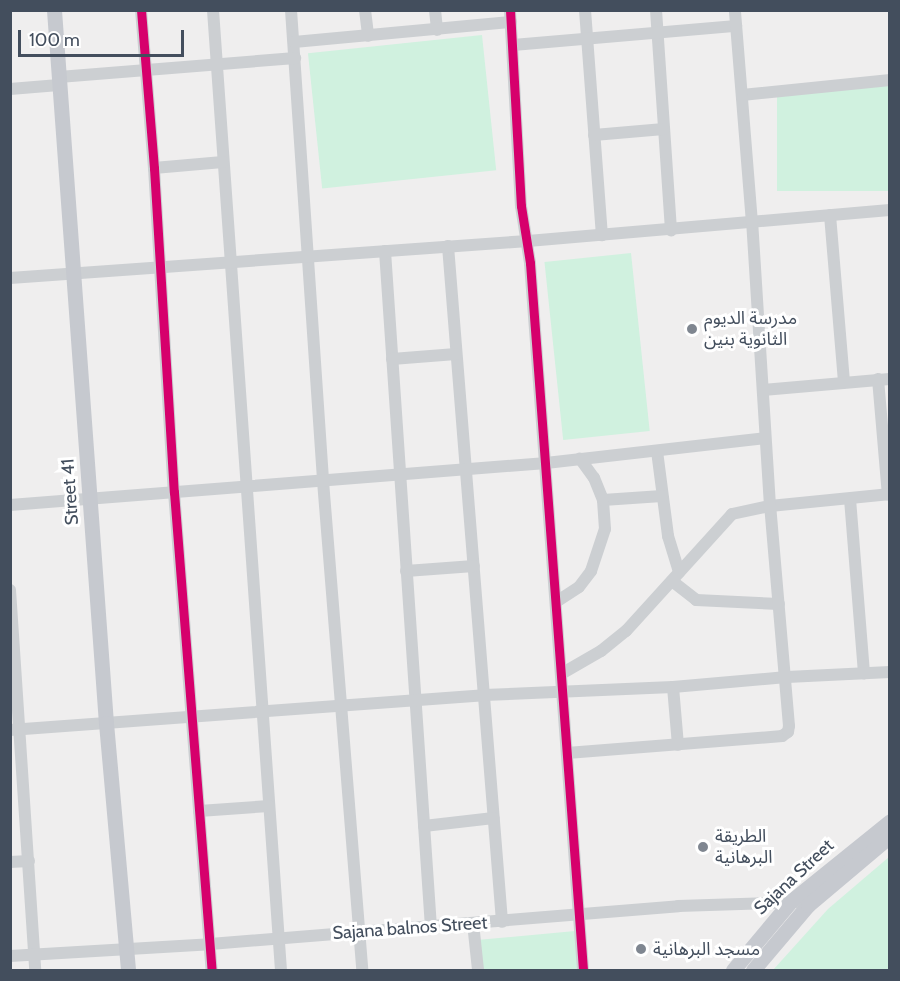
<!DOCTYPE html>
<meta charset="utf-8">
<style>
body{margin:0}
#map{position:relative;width:900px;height:981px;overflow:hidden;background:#efeeee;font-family:Cabin,"Noto Sans Arabic",sans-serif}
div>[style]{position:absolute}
.green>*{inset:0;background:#d0f1df;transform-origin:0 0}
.minor>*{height:12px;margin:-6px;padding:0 6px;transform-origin:6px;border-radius:6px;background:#cccfd2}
.major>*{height:15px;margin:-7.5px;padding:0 7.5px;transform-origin:7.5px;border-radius:7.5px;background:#c6c9cf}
.cycleway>*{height:9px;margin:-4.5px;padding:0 4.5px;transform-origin:4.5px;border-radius:4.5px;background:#d6006c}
.dots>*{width:16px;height:16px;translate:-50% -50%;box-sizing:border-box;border:3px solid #fff;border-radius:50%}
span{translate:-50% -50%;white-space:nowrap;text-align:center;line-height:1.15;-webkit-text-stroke:6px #fff;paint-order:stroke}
.poi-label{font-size:18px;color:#434e5d}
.left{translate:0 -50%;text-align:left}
.street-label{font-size:18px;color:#434e5d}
.frame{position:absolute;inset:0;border:12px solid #434e5d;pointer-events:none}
.scale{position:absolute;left:18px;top:30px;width:166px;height:27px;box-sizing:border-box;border:3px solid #434e5d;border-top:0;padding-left:8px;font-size:18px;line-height:21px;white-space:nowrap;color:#434e5d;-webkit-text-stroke:4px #fff;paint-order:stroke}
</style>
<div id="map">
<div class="green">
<i style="left:482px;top:35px;width:136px;height:175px;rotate:84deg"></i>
<i style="left:889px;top:86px;width:105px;height:112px;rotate:90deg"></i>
<i style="left:631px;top:253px;width:179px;height:87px;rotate:84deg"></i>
<i style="clip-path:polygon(889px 857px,889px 970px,773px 970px,828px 909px)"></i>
<i style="clip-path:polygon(575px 931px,579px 970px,480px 970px,477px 940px)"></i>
</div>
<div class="minor">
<i style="left:141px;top:10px;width:159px;rotate:85.3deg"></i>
<i style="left:154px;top:168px;width:325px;rotate:86.5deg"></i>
<i style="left:174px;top:492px;width:480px;rotate:85.5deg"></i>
<i style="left:213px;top:10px;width:962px;rotate:85.95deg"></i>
<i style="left:291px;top:10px;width:472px;rotate:86.1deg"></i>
<i style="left:323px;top:481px;width:491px;rotate:85.4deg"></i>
<i style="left:365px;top:10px;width:26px;rotate:83deg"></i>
<i style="left:435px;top:10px;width:20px;rotate:84deg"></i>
<i style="left:510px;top:10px;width:196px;rotate:86.8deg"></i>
<i style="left:521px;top:206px;width:58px;rotate:81deg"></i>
<i style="left:530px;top:263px;width:709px;rotate:85.71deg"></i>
<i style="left:585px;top:10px;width:226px;rotate:85.7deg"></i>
<i style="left:656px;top:10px;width:221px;rotate:86.1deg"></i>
<i style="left:294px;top:42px;width:218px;rotate:-5.3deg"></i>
<i style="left:513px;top:45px;width:224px;rotate:-4.9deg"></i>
<i style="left:59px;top:77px;width:237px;rotate:-4.6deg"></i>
<i style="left:10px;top:89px;width:49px;rotate:-4.7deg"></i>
<i style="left:742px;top:95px;width:149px;rotate:-5.8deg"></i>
<i style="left:594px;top:135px;width:70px;rotate:-4.9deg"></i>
<i style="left:154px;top:168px;width:69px;rotate:-5deg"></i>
<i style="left:830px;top:215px;width:168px;rotate:85.2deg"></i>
<i style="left:448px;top:246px;width:678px;rotate:85.43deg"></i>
<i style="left:385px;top:251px;width:678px;rotate:86.11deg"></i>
<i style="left:10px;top:278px;width:519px;rotate:-4.09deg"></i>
<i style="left:528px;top:241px;width:363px;rotate:-4.9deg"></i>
<i style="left:392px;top:359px;width:64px;rotate:-4.5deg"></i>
<i style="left:878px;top:379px;width:116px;rotate:85.1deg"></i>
<i style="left:763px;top:390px;width:127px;rotate:-5deg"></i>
<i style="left:657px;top:451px;width:86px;rotate:82.6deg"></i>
<i style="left:668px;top:536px;width:38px;rotate:73deg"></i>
<i style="left:850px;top:499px;width:175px;rotate:85.4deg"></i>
<i style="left:603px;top:500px;width:59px;rotate:-3.9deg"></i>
<i style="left:10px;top:505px;width:538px;rotate:-4.48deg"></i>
<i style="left:546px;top:463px;width:220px;rotate:-6.5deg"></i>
<i style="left:406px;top:571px;width:68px;rotate:-4.2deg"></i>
<i style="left:672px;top:581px;width:31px;rotate:38deg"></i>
<i style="left:696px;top:600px;width:83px;rotate:2.8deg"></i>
<i style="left:10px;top:590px;width:381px;rotate:86.2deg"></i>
<i style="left:556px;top:602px;width:27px;rotate:-33deg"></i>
<i style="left:579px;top:587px;width:20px;rotate:-53deg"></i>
<i style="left:591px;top:571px;width:44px;rotate:-71.6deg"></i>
<i style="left:605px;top:529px;width:29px;rotate:-94deg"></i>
<i style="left:603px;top:500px;width:24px;rotate:-112deg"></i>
<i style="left:594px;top:478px;width:24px;rotate:-126deg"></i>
<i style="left:561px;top:674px;width:46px;rotate:-29.9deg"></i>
<i style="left:601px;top:651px;width:32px;rotate:-39deg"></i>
<i style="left:626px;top:631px;width:158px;rotate:-47.8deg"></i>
<i style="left:732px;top:514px;width:39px;rotate:-12deg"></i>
<i style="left:770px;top:506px;width:121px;rotate:-5.7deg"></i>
<i style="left:673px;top:687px;width:58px;rotate:85.1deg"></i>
<i style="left:10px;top:730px;width:475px;rotate:-4.2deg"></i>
<i style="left:484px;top:695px;width:189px;rotate:-2.4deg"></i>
<i style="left:673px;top:687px;width:114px;rotate:-5deg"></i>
<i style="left:787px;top:677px;width:103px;rotate:-2.8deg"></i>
<i style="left:567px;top:753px;width:216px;rotate:-4.5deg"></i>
<i style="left:782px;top:736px;width:7px;rotate:-34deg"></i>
<i style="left:788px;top:732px;width:6px;rotate:-81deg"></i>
<i style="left:789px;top:726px;width:221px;rotate:-94.9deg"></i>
<i style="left:770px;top:506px;width:284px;rotate:-93.6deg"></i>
<i style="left:752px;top:223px;width:214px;rotate:-94.6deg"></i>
<i style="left:199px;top:811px;width:70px;rotate:-4.1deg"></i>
<i style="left:424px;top:826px;width:70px;rotate:-6.5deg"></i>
<i style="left:10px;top:862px;width:19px;rotate:-3deg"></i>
<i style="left:473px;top:923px;width:47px;rotate:83.9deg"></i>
<i style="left:10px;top:956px;width:200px;rotate:-3.4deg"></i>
<i style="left:210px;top:944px;width:470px;rotate:-4.6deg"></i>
<i style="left:678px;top:906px;width:118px;rotate:-1.9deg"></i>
</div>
<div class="major">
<i style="left:54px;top:10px;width:715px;rotate:85.83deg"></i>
<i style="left:106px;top:723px;width:248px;rotate:84.9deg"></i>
<i style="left:733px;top:970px;width:90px;rotate:-50deg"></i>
<i style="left:791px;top:901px;width:127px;rotate:-38.9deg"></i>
<i style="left:753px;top:970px;width:85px;rotate:-49.8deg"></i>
<i style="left:808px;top:905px;width:107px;rotate:-40.1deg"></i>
</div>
<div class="cycleway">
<i style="left:141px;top:10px;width:159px;rotate:85.3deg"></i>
<i style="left:154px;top:168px;width:325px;rotate:86.5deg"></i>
<i style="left:174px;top:492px;width:480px;rotate:85.5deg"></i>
<i style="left:510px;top:10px;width:196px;rotate:86.8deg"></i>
<i style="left:521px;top:206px;width:58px;rotate:81deg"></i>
<i style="left:530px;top:263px;width:709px;rotate:85.71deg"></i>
</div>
<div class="dots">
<i style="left:692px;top:329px;background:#7f8690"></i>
<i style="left:703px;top:847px;background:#7f8690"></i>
<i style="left:641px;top:949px;background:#7f8690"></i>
</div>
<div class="poi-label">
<span class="left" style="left:704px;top:329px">مدرسة الديوم<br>الثانوية بنين</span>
<span class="left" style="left:715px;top:847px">الطريقة<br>البرهانية</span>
<span class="left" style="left:653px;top:949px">مسجد البرهانية</span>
</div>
<div class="street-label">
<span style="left:70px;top:492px;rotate:-94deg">Street 41</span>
<span style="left:794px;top:877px;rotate:-43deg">Sajana Street</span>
<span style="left:410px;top:928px;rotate:-4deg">Sajana balnos Street</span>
</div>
<div class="frame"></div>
<div class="scale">100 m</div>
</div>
